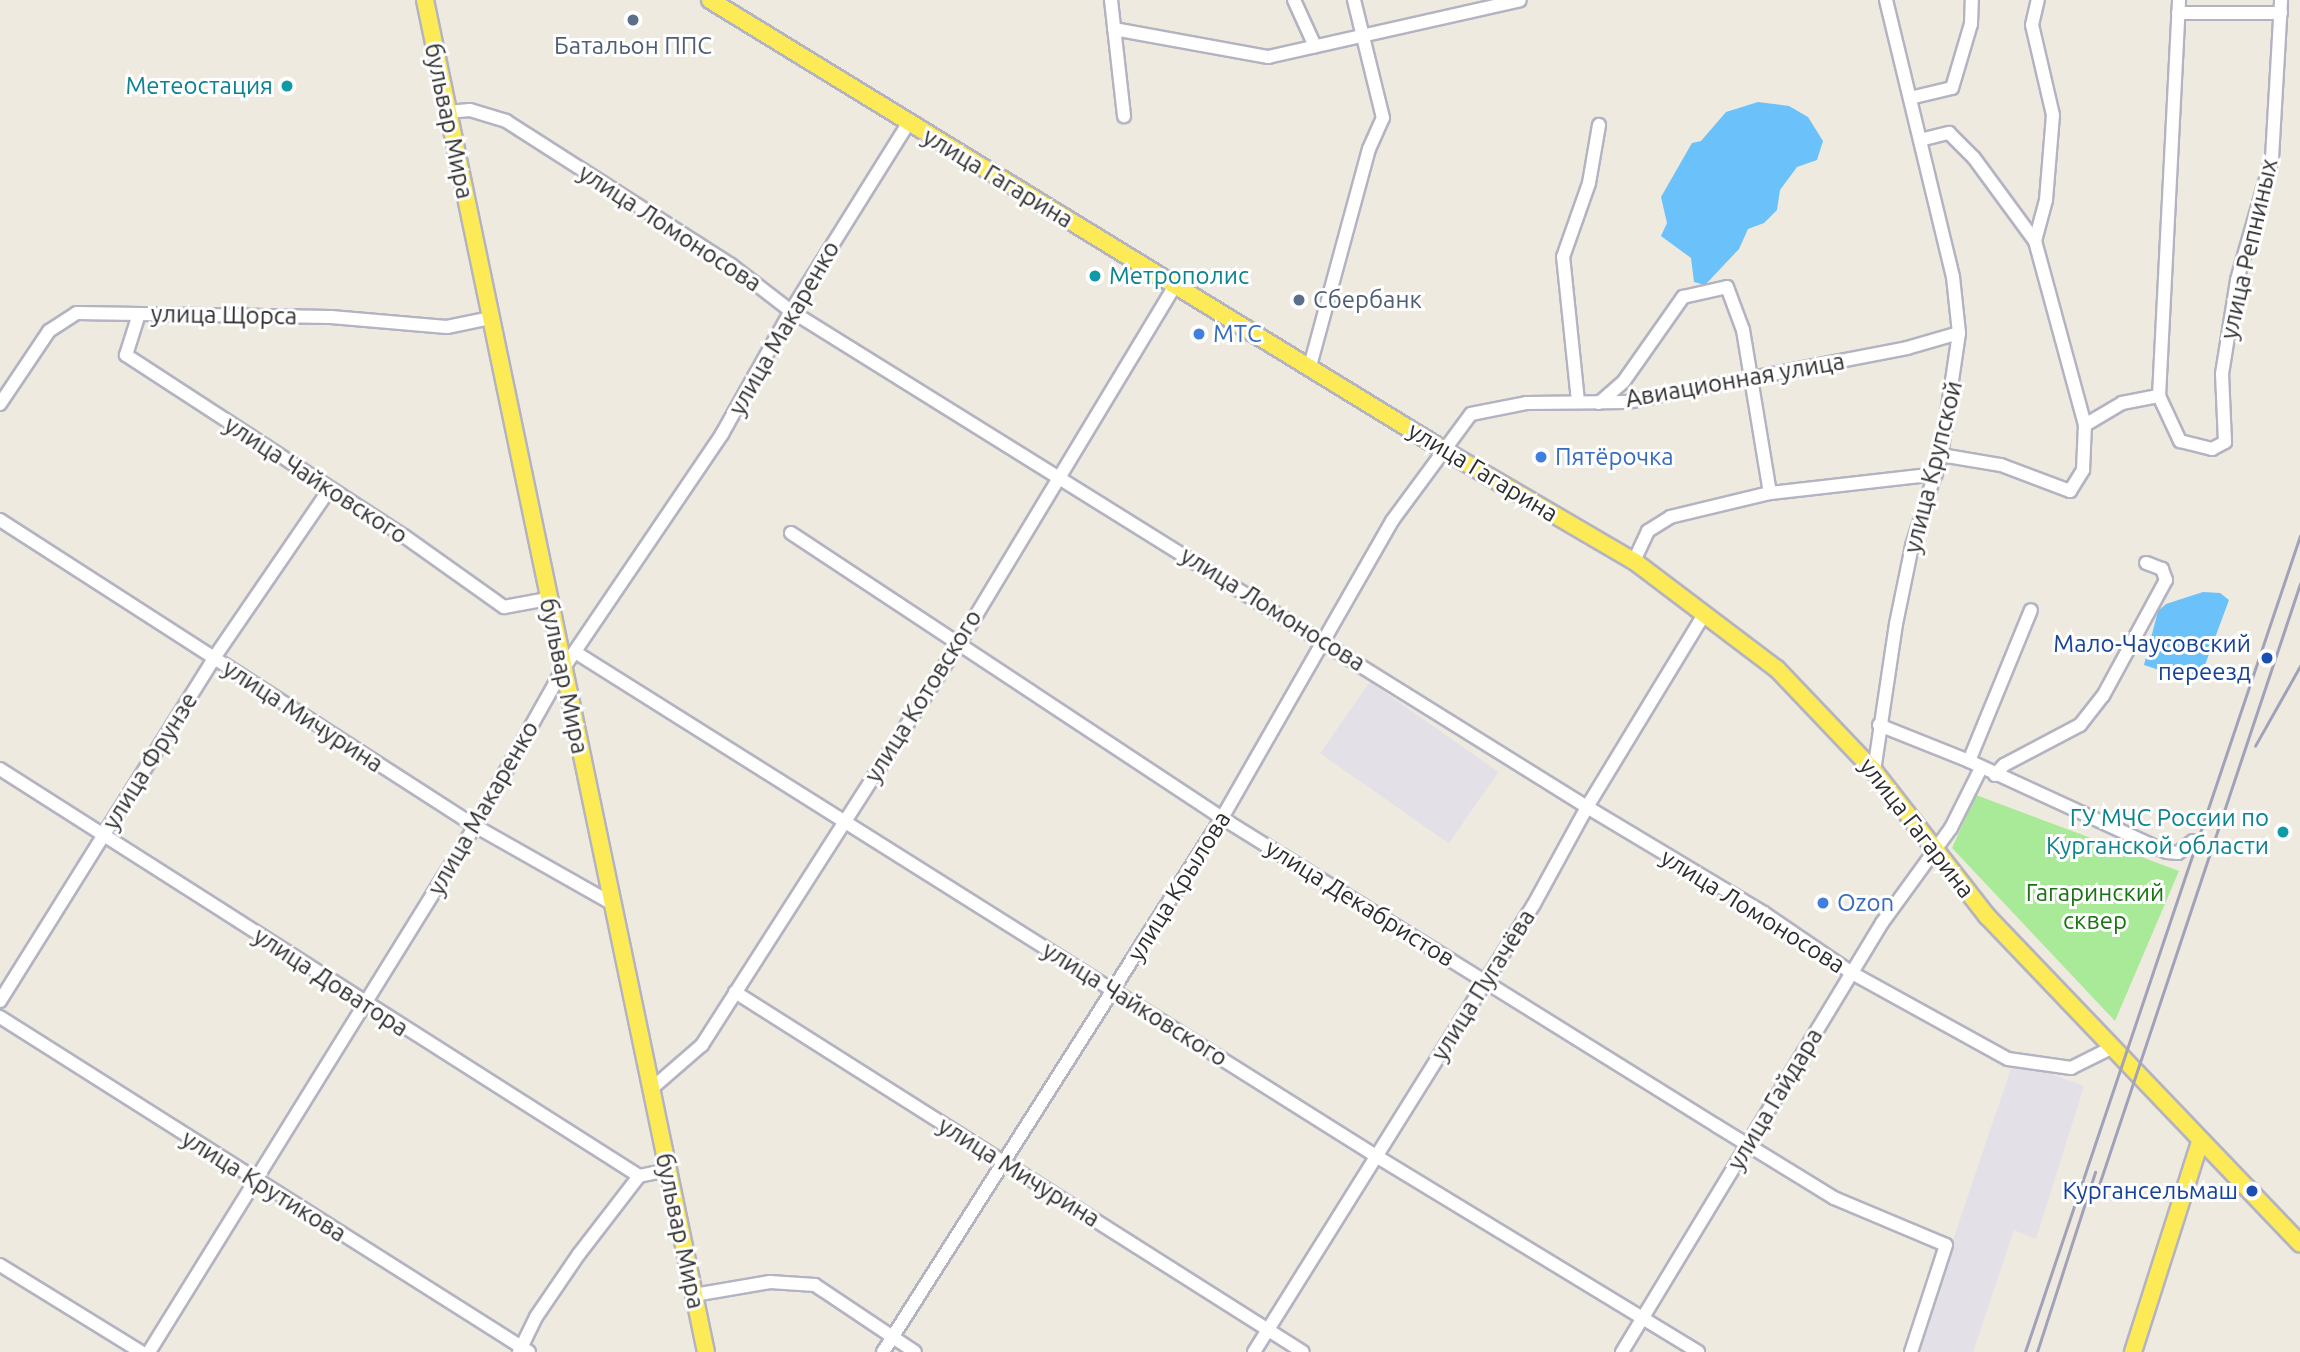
<!DOCTYPE html>
<meta charset="utf-8">
<style>
body{margin:0}
#map{position:relative;width:2300px;height:1352px;overflow:hidden;background:#efeadf;font-family:Ubuntu,sans-serif}
div>[style]{position:absolute}
.industrial>*{inset:0;background:#e3e0e8;transform-origin:0 0}
.green>*{inset:0;background:#a9ea98}
.water>*{inset:0;background:#6bc1f9}
.roads{filter:drop-shadow(2px 0 #b3b3c2) drop-shadow(-2px 0 #b3b3c2) drop-shadow(0 2px #b3b3c2) drop-shadow(0 -2px #b3b3c2)}
.minor>*{height:12px;margin:-6px;padding:0 6px;transform-origin:6px;border-radius:6px;background:#fff}
.major>*{height:16px;margin:-8px;padding:0 8px;transform-origin:8px;border-radius:8px;background:#fceb57}
.rail>*{height:2.5px;margin:-1.25px;padding:0 1.25px;transform-origin:1.25px;border-radius:1.25px;background:#a1a1b9}
.dots>*{width:19px;height:19px;translate:-50% -50%;box-sizing:border-box;border:4px solid #fff;border-radius:50%}
span{translate:-50% -50%;white-space:nowrap;text-align:center;line-height:1.15;-webkit-text-stroke:6px #fff;paint-order:stroke}
.service-label{font-size:24px;color:#4e5e75}
.left{translate:0 -50%;text-align:left}
.culture-label{font-size:24px;color:#0d838f}
.right{translate:-100% -50%;text-align:right}
.street-label{font-size:24px;color:#2d2d2d}
.shop-label{font-size:24px;color:#366cbe}
.transit-label{font-size:24px;color:#164399}
.park-label{font-size:24px;color:#1c7315}
</style>
<div id="map">
<div class="industrial">
<i style="left:1370px;top:682px;width:157px;height:87px;rotate:35deg"></i>
<i style="clip-path:polygon(2014px 1060px,2084px 1086px,2036px 1239px,2014px 1230px,1973px 1352px,1915px 1352px)"></i>
</div>
<div class="green">
<i style="clip-path:polygon(1976px 795px,2179px 871px,2115px 1021px,1952px 848px)"></i>
</div>
<div class="water">
<i style="clip-path:polygon(1758px 102px,1789px 106px,1808px 117px,1823px 141px,1817px 160px,1797px 167px,1780px 190px,1777px 210px,1764px 223px,1748px 229px,1739px 249px,1705px 285px,1694px 282px,1691px 258px,1661px 236px,1667px 223px,1661px 197px,1692px 143px,1701px 141px,1726px 112px)"></i>
<i style="clip-path:polygon(2203px 592px,2220px 593px,2229px 600px,2202px 673px,2177px 676px,2144px 665px,2158px 611px,2166px 604px)"></i>
</div>
<div class="roads">
<div class="minor">
<i style="left:1111px;top:0;width:117px;rotate:83.6deg"></i>
<i style="left:1294px;top:0;width:51px;rotate:65.5deg"></i>
<i style="left:2178px;top:13px;width:103px"></i>
<i style="left:1114px;top:29px;width:157px;rotate:10.3deg"></i>
<i style="left:1268px;top:57px;width:258px;rotate:-12.7deg"></i>
<i style="left:1910px;top:98px;width:43px;rotate:-13.4deg"></i>
<i style="left:1952px;top:88px;width:67px;rotate:-73.5deg"></i>
<i style="left:1971px;top:24px;width:24px;rotate:-88deg"></i>
<i style="left:447px;top:112px;width:23px;rotate:-5deg"></i>
<i style="left:470px;top:110px;width:38px;rotate:17deg"></i>
<i style="left:506px;top:121px;width:267px;rotate:32.6deg"></i>
<i style="left:731px;top:265px;width:76px;rotate:37.5deg"></i>
<i style="left:791px;top:311px;width:938px;rotate:31.93deg"></i>
<i style="left:1587px;top:807px;width:206px;rotate:30.9deg"></i>
<i style="left:1764px;top:913px;width:107px;rotate:34.3deg"></i>
<i style="left:1852px;top:973px;width:178px;rotate:28.9deg"></i>
<i style="left:2008px;top:1059px;width:64px;rotate:8.1deg"></i>
<i style="left:2071px;top:1068px;width:45px;rotate:-26.6deg"></i>
<i style="left:1920px;top:140px;width:30px;rotate:-14deg"></i>
<i style="left:1949px;top:133px;width:35px;rotate:45deg"></i>
<i style="left:1974px;top:158px;width:103px;rotate:53.7deg"></i>
<i style="left:139px;top:314px;width:43px;rotate:107.6deg"></i>
<i style="left:126px;top:355px;width:332px;rotate:33.1deg"></i>
<i style="left:404px;top:536px;width:123px;rotate:35.4deg"></i>
<i style="left:504px;top:607px;width:44px;rotate:-10.5deg"></i>
<i style="left:1310px;top:366px;width:225px;rotate:-74.8deg"></i>
<i style="left:1369px;top:149px;width:34px;rotate:-66deg"></i>
<i style="left:1383px;top:118px;width:122px;rotate:-103.8deg"></i>
<i style="left:2159px;top:396px;width:50px;rotate:65deg"></i>
<i style="left:2180px;top:441px;width:33px;rotate:14deg"></i>
<i style="left:2212px;top:449px;width:15px;rotate:-28deg"></i>
<i style="left:2225px;top:442px;width:68px;rotate:-92.5deg"></i>
<i style="left:2222px;top:374px;width:95px;rotate:-80.9deg"></i>
<i style="left:2237px;top:280px;width:127px;rotate:-74deg"></i>
<i style="left:2272px;top:158px;width:158px;rotate:-86.7deg"></i>
<i style="left:1578px;top:401px;width:145px;rotate:-95.9deg"></i>
<i style="left:1563px;top:257px;width:78px;rotate:-70.6deg"></i>
<i style="left:1589px;top:183px;width:59px;rotate:-80.2deg"></i>
<i style="left:1599px;top:403px;width:33px;rotate:-41deg"></i>
<i style="left:1624px;top:381px;width:103px;rotate:-54.9deg"></i>
<i style="left:1683px;top:297px;width:45px;rotate:-12.8deg"></i>
<i style="left:1727px;top:287px;width:46px;rotate:69.6deg"></i>
<i style="left:1743px;top:330px;width:165px;rotate:80.6deg"></i>
<i style="left:0;top:404px;width:88px;rotate:-56.1deg"></i>
<i style="left:49px;top:331px;width:33px;rotate:-33deg"></i>
<i style="left:77px;top:313px;width:254px;rotate:0.9deg"></i>
<i style="left:331px;top:317px;width:116px;rotate:4.9deg"></i>
<i style="left:447px;top:327px;width:45px;rotate:-11.6deg"></i>
<i style="left:2085px;top:425px;width:43px;rotate:-30.7deg"></i>
<i style="left:2122px;top:403px;width:38px;rotate:-11deg"></i>
<i style="left:2159px;top:396px;width:397px;rotate:-87.1deg"></i>
<i style="left:1941px;top:455px;width:61px;rotate:9.5deg"></i>
<i style="left:2001px;top:465px;width:74px;rotate:20.6deg"></i>
<i style="left:2070px;top:491px;width:25px;rotate:-58deg"></i>
<i style="left:2083px;top:470px;width:45px;rotate:-87.5deg"></i>
<i style="left:2085px;top:425px;width:191px;rotate:-105.2deg"></i>
<i style="left:2035px;top:241px;width:42px;rotate:-75deg"></i>
<i style="left:2046px;top:200px;width:85px;rotate:-85.3deg"></i>
<i style="left:2053px;top:115px;width:92px;rotate:-103.1deg"></i>
<i style="left:2032px;top:25px;width:26px;rotate:-77deg"></i>
<i style="left:0;top:520px;width:565px;rotate:32.79deg"></i>
<i style="left:475px;top:826px;width:156px;rotate:29.5deg"></i>
<i style="left:791px;top:533px;width:517px;rotate:33.47deg"></i>
<i style="left:1222px;top:818px;width:583px;rotate:31.89deg"></i>
<i style="left:1717px;top:1126px;width:137px;rotate:31.6deg"></i>
<i style="left:1834px;top:1198px;width:121px;rotate:22.8deg"></i>
<i style="left:1946px;top:1245px;width:113px;rotate:108.1deg"></i>
<i style="left:1634px;top:561px;width:33px;rotate:-65deg"></i>
<i style="left:1648px;top:531px;width:26px;rotate:-32deg"></i>
<i style="left:1670px;top:517px;width:103px;rotate:-13.5deg"></i>
<i style="left:1770px;top:493px;width:167px;rotate:-6.5deg"></i>
<i style="left:575px;top:652px;width:946px;rotate:32.18deg"></i>
<i style="left:1376px;top:1156px;width:377px;rotate:31.3deg"></i>
<i style="left:1879px;top:725px;width:97px;rotate:21.8deg"></i>
<i style="left:1969px;top:761px;width:218px;rotate:24.7deg"></i>
<i style="left:2167px;top:852px;width:11px;rotate:5deg"></i>
<i style="left:2178px;top:853px;width:19px;rotate:-39deg"></i>
<i style="left:1969px;top:761px;width:163px;rotate:-67.7deg"></i>
<i style="left:0;top:769px;width:758px;rotate:32.49deg"></i>
<i style="left:639px;top:1176px;width:30px;rotate:-12deg"></i>
<i style="left:1874px;top:771px;width:149px;rotate:-81.5deg"></i>
<i style="left:1896px;top:624px;width:80px;rotate:-78.4deg"></i>
<i style="left:1912px;top:546px;width:96px;rotate:-72.3deg"></i>
<i style="left:1941px;top:455px;width:123px;rotate:-81.6deg"></i>
<i style="left:1959px;top:333px;width:56px;rotate:-96.1deg"></i>
<i style="left:1953px;top:277px;width:285px;rotate:-103.6deg"></i>
<i style="left:1995px;top:775px;width:13px;rotate:-48deg"></i>
<i style="left:2004px;top:765px;width:86px;rotate:-27.8deg"></i>
<i style="left:2080px;top:725px;width:37px;rotate:-52deg"></i>
<i style="left:2103px;top:696px;width:132px;rotate:-61.5deg"></i>
<i style="left:2166px;top:580px;width:12px;rotate:-110deg"></i>
<i style="left:2162px;top:569px;width:17px;rotate:-159deg"></i>
<i style="left:735px;top:992px;width:672px;rotate:32.37deg"></i>
<i style="left:0;top:1001px;width:404px;rotate:-58deg"></i>
<i style="left:214px;top:658px;width:204px;rotate:-55.6deg"></i>
<i style="left:0;top:1017px;width:626px;rotate:32.34deg"></i>
<i style="left:650px;top:1090px;width:69px;rotate:-40.9deg"></i>
<i style="left:702px;top:1045px;width:473px;rotate:-57.4deg"></i>
<i style="left:957px;top:647px;width:423px;rotate:-58.9deg"></i>
<i style="left:0;top:1265px;width:166px;rotate:31.7deg"></i>
<i style="left:694px;top:1295px;width:77px;rotate:-9.7deg"></i>
<i style="left:770px;top:1282px;width:45px;rotate:3.8deg"></i>
<i style="left:815px;top:1285px;width:120px;rotate:33.8deg"></i>
<i style="left:149px;top:1352px;width:619px;rotate:-58.21deg"></i>
<i style="left:475px;top:826px;width:180px;rotate:-60.7deg"></i>
<i style="left:563px;top:669px;width:284px;rotate:-55.9deg"></i>
<i style="left:722px;top:434px;width:141px;rotate:-60.7deg"></i>
<i style="left:791px;top:311px;width:221px;rotate:-58deg"></i>
<i style="left:519px;top:1352px;width:39px;rotate:-64deg"></i>
<i style="left:536px;top:1317px;width:76px;rotate:-55.7deg"></i>
<i style="left:579px;top:1254px;width:98px;rotate:-52.4deg"></i>
<i style="left:883px;top:1352px;width:633px;rotate:-57.59deg"></i>
<i style="left:1222px;top:818px;width:342px;rotate:-60.2deg"></i>
<i style="left:1392px;top:521px;width:133px;rotate:-53.6deg"></i>
<i style="left:1471px;top:414px;width:56px;rotate:-11.3deg"></i>
<i style="left:1526px;top:403px;width:101px;rotate:-0.6deg"></i>
<i style="left:1627px;top:402px;width:285px;rotate:-10.9deg"></i>
<i style="left:1907px;top:348px;width:54px;rotate:-16.1deg"></i>
<i style="left:1254px;top:1352px;width:528px;rotate:-57.99deg"></i>
<i style="left:1534px;top:904px;width:111px;rotate:-61.3deg"></i>
<i style="left:1587px;top:807px;width:227px;rotate:-58.7deg"></i>
<i style="left:1622px;top:1352px;width:502px;rotate:-58.78deg"></i>
<i style="left:1882px;top:923px;width:117px;rotate:-54deg"></i>
<i style="left:1951px;top:828px;width:67px;rotate:-63.4deg"></i>
</div>
<div class="major">
<i style="left:425px;top:0;width:1381px;rotate:78.26deg"></i>
<i style="left:710px;top:0;width:859px;rotate:31.52deg"></i>
<i style="left:1442px;top:449px;width:222px;rotate:30.3deg"></i>
<i style="left:1634px;top:561px;width:179px;rotate:37.1deg"></i>
<i style="left:1777px;top:669px;width:141px;rotate:46.4deg"></i>
<i style="left:1874px;top:771px;width:184px;rotate:52.1deg"></i>
<i style="left:1987px;top:916px;width:453px;rotate:46.3deg"></i>
<i style="left:2133px;top:1352px;width:220px;rotate:-72.3deg"></i>
</div>
</div>
<div class="rail">
<i style="left:2255px;top:746px;width:92px;rotate:-60.6deg"></i>
<i style="left:2099px;top:1185px;width:634px;rotate:-71.51deg"></i>
<i style="left:2025px;top:1352px;width:861px;rotate:-71.38deg"></i>
<i style="left:2037px;top:1352px;width:189px;rotate:-72.1deg"></i>
</div>
<div class="dots">
<i style="left:633px;top:20px;background:#5c6f8a"></i>
<i style="left:287px;top:86px;background:#0f9aa8"></i>
<i style="left:1095px;top:276px;background:#0f9aa8"></i>
<i style="left:1299px;top:300px;background:#5c6f8a"></i>
<i style="left:1199px;top:334px;background:#3f7fe0"></i>
<i style="left:1541px;top:457px;background:#3f7fe0"></i>
<i style="left:2267px;top:658px;background:#1a4fb4"></i>
<i style="left:2283px;top:832px;background:#0f9aa8"></i>
<i style="left:1823px;top:903px;background:#3f7fe0"></i>
<i style="left:2252px;top:1191px;background:#1a4fb4"></i>
</div>
<div class="service-label">
<span style="left:633px;top:46px">Батальон ППС</span>
<span class="left" style="left:1313px;top:300px">Сбербанк</span>
</div>
<div class="culture-label">
<span class="right" style="left:273px;top:86px">Метеостация</span>
<span class="left" style="left:1109px;top:276px">Метрополис</span>
<span class="right" style="left:2269px;top:832px">ГУ МЧС России по<br>Курганской области</span>
</div>
<div class="street-label">
<span style="left:449px;top:121px;rotate:78deg">бульвар Мира</span>
<span style="left:998px;top:178px;rotate:31deg">улица Гагарина</span>
<span style="left:670px;top:228px;rotate:33deg">улица Ломоносова</span>
<span style="left:2249px;top:249px;rotate:-77deg">улица Репниных</span>
<span style="left:224px;top:315px;rotate:1deg">улица Щорса</span>
<span style="left:784px;top:328px;rotate:-60deg">улица Макаренко</span>
<span style="left:1735px;top:380px;rotate:-10deg">Авиационная улица</span>
<span style="left:1933px;top:467px;rotate:-76deg">улица Крупской</span>
<span style="left:1483px;top:472px;rotate:31deg">улица Гагарина</span>
<span style="left:316px;top:480px;rotate:33deg">улица Чайковского</span>
<span style="left:1273px;top:609px;rotate:32deg">улица Ломоносова</span>
<span style="left:564px;top:676px;rotate:78deg">бульвар Мира</span>
<span style="left:923px;top:696px;rotate:-58deg">улица Котовского</span>
<span style="left:303px;top:716px;rotate:33deg">улица Мичурина</span>
<span style="left:150px;top:761px;rotate:-58deg">улица Фрунзе</span>
<span style="left:483px;top:808px;rotate:-60deg">улица Макаренко</span>
<span style="left:1917px;top:828px;rotate:52deg">улица Гагарина</span>
<span style="left:1179px;top:886px;rotate:-58deg">улица Крылова</span>
<span style="left:1360px;top:903px;rotate:32deg">улица Декабристов</span>
<span style="left:1753px;top:911px;rotate:32deg">улица Ломоносова</span>
<span style="left:331px;top:982px;rotate:33deg">улица Доватора</span>
<span style="left:1483px;top:985px;rotate:-58deg">улица Пугачёва</span>
<span style="left:1135px;top:1004px;rotate:32deg">улица Чайковского</span>
<span style="left:1775px;top:1099px;rotate:-59deg">улица Гайдара</span>
<span style="left:1019px;top:1172px;rotate:32deg">улица Мичурина</span>
<span style="left:264px;top:1186px;rotate:32deg">улица Крутикова</span>
<span style="left:680px;top:1231px;rotate:78deg">бульвар Мира</span>
</div>
<div class="shop-label">
<span class="left" style="left:1213px;top:334px">МТС</span>
<span class="left" style="left:1555px;top:457px">Пятёрочка</span>
<span class="left" style="left:1837px;top:903px">Ozon</span>
</div>
<div class="transit-label">
<span class="right" style="left:2251px;top:658px">Мало-Чаусовский<br>переезд</span>
<span class="right" style="left:2238px;top:1191px">Кургансельмаш</span>
</div>
<div class="park-label">
<span style="left:2095px;top:907px">Гагаринский<br>сквер</span>
</div>
</div>
